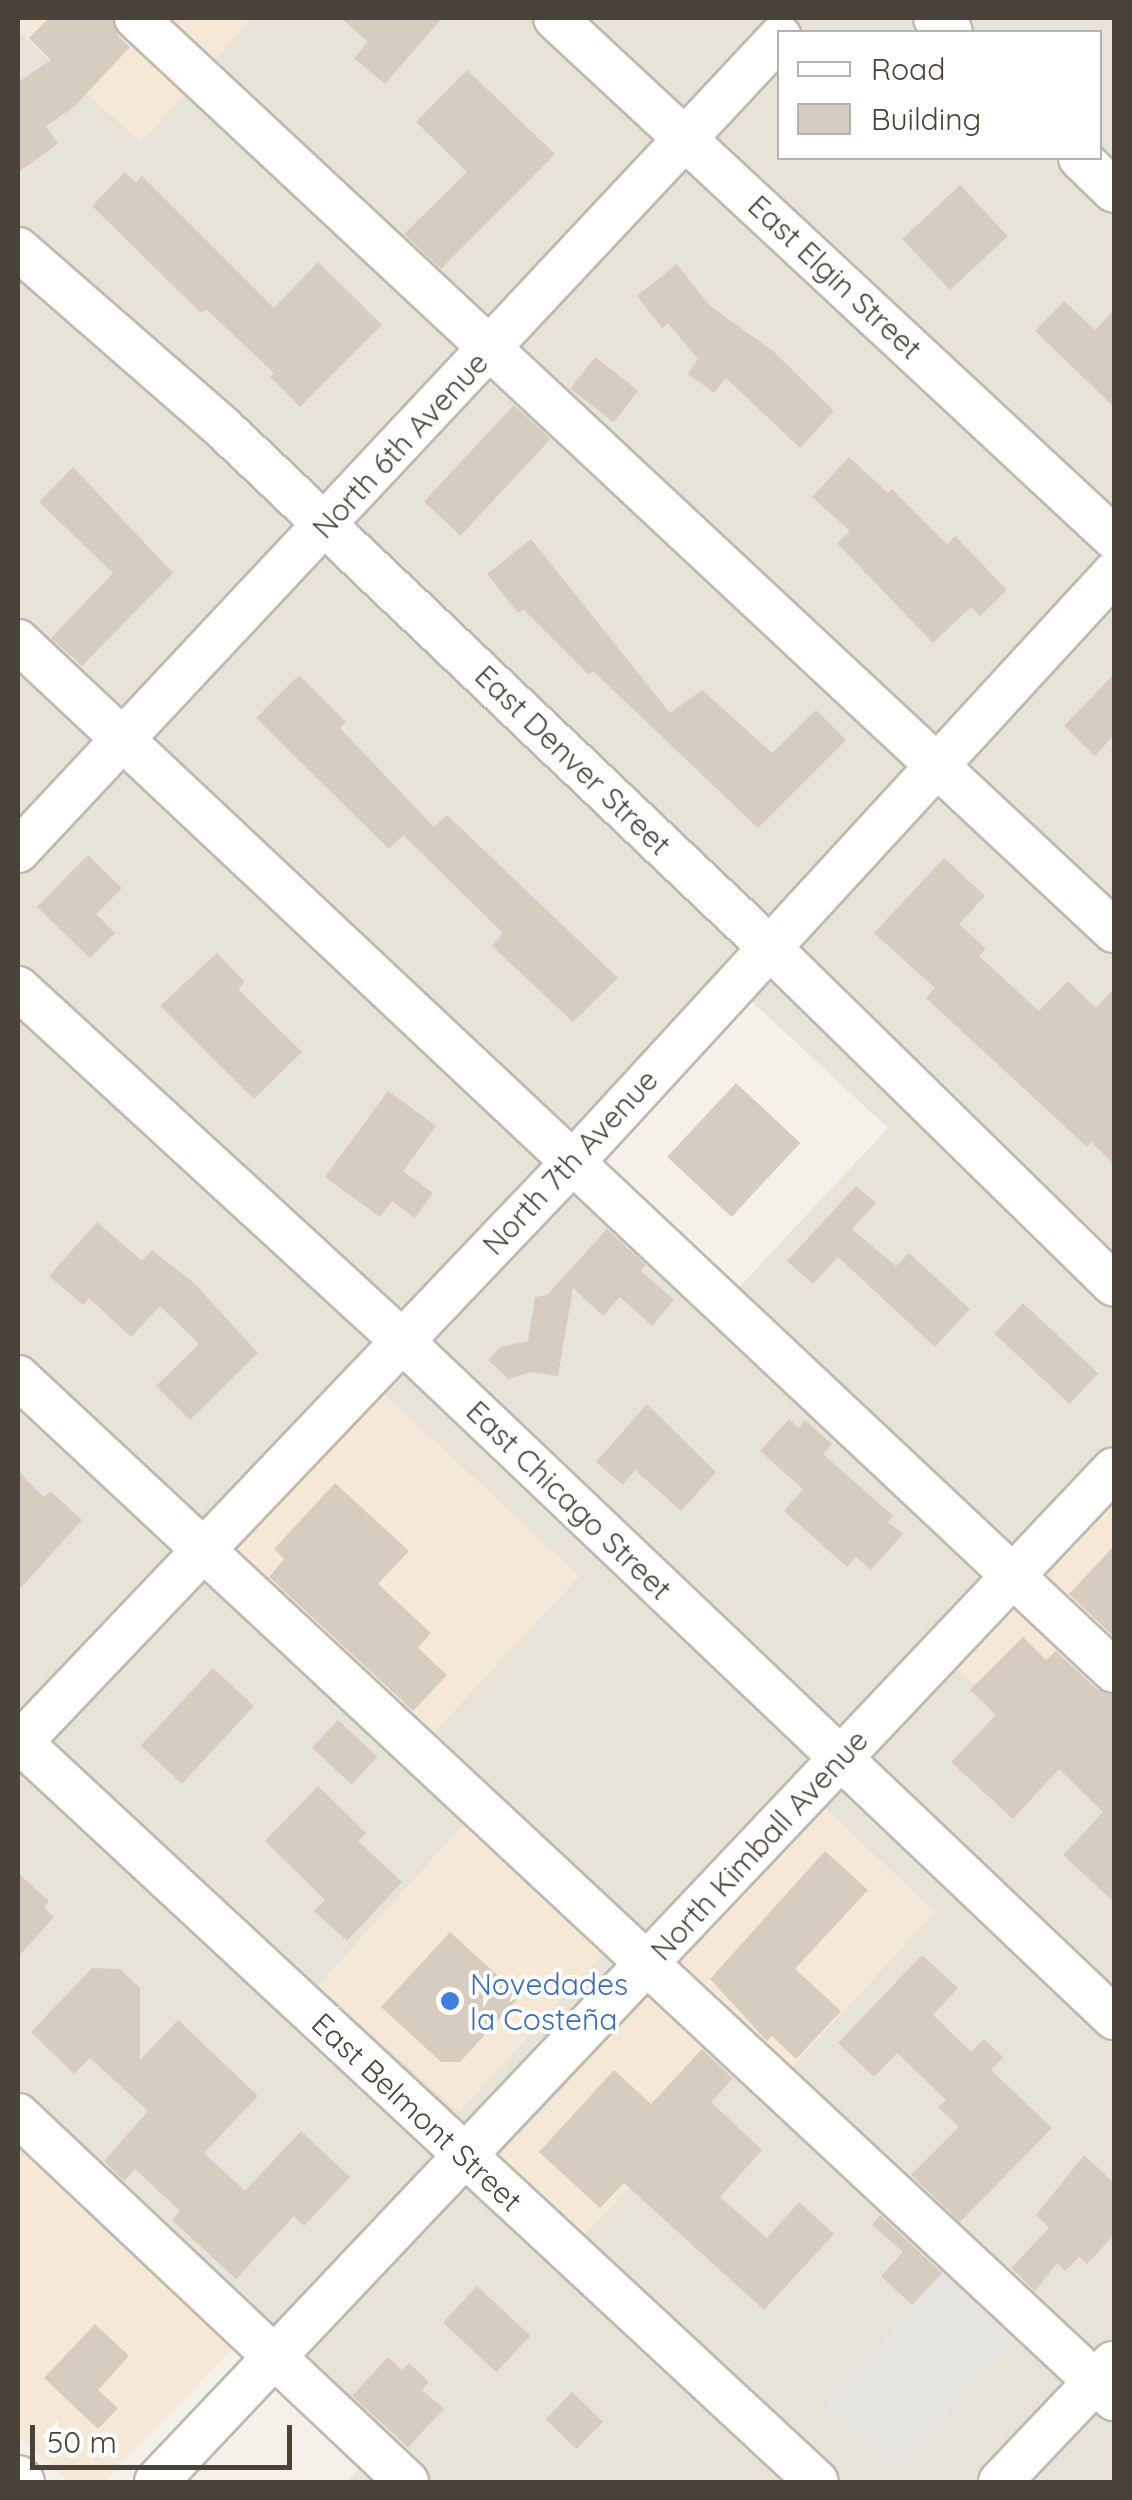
<!DOCTYPE html>
<meta charset="utf-8">
<style>
body{margin:0}
#map{position:relative;width:1132px;height:2500px;overflow:hidden;background:#f5f1ea;font-family:Quicksand,sans-serif}
div>[style]{position:absolute}
.residential>*{inset:0;background:#e8e3d8}
.commercial>*{inset:0;background:#f5e8d6;transform-origin:0 0}
.parking>*{inset:0;background:#e6e4e1;transform-origin:0 0}
.building>*{inset:0;background:#d6cdc0;transform-origin:0 0}
.roads{filter:drop-shadow(2px 0 #c0b9ad) drop-shadow(-2px 0 #c0b9ad) drop-shadow(0 2px #c0b9ad) drop-shadow(0 -2px #c0b9ad)}
.minor>*{height:42px;margin:-21px;padding:0 21px;transform-origin:21px;border-radius:21px;background:#fff}
.dots>*{width:28px;height:28px;translate:-50% -50%;box-sizing:border-box;border:5px solid #fff;border-radius:50%}
span{translate:-50% -50%;white-space:nowrap;text-align:center;line-height:1.15;-webkit-text-stroke:8px #fff;paint-order:stroke}
.street-label{font-size:30px;color:#494238}
.shop-label{font-size:30px;color:#366cbe}
.left{translate:0 -50%;text-align:left}
.frame{position:absolute;inset:0;border:20px solid #494238;pointer-events:none}
.legend{position:absolute;left:777px;top:30px;width:325px;height:130px;box-sizing:border-box;background:#fff;border:2px solid #b6b3af;margin:0;padding:12px 18px;list-style:none;font-size:30px;color:#494238}
.legend li{display:flex;align-items:center;gap:20px;height:50px}
.legend b{width:50px;border:2px solid #b6b3af}
.scale{position:absolute;left:30px;top:2425px;width:262px;height:45px;box-sizing:border-box;border:5px solid #494238;border-top:0;padding-left:12px;font-size:30px;line-height:35px;white-space:nowrap;color:#494238;-webkit-text-stroke:8px #fff;paint-order:stroke}
</style>
<div id="map">
<div class="residential">
<i style="clip-path:polygon(evenodd,252px 18px,1114px 18px,1114px 1500px,957px 1668px,1106px 1804px,1114px 1795px,1114px 2482px,347px 2482px,367px 2461px,18px 2132px,18px 31px,141px 142px,252px 18px,780px 32px,1100px 32px,1100px 158px,780px 158px,780px 32px,252px 18px,749px 999px,888px 1128px,715px 1313px,578px 1182px,749px 999px)"></i>
</div>
<div class="commercial">
<i style="clip-path:polygon(22px 18px,252px 18px,141px 142px,18px 31px)"></i>
<i style="left:382px;top:1392px;width:270px;height:225px;rotate:43deg"></i>
<i style="clip-path:polygon(1114px 1500px,1114px 1795px,1105px 1805px,957px 1668px)"></i>
<i style="clip-path:polygon(825px 1808px,935px 1912px,774px 2087px,747px 2064px,583px 2236px,499px 2156px)"></i>
<i style="left:470px;top:1817px;width:190px;height:227px;rotate:42deg"></i>
<i style="clip-path:polygon(18px 2132px,241px 2340px,104px 2482px,69px 2482px,18px 2435px)"></i>
</div>
<div class="parking">
<i style="left:943px;top:2275px;width:96px;height:175px;rotate:42deg"></i>
</div>
<div class="building">
<i style="clip-path:polygon(49px 18px,112px 18px,118px 36px,130px 47px,74px 107px,46px 126px,58px 144px,18px 172px,18px 82px,51px 60px,29px 38px)"></i>
<i style="clip-path:polygon(341px 18px,442px 18px,385px 84px,354px 58px,368px 42px)"></i>
<i style="clip-path:polygon(467px 70px,555px 154px,441px 269px,404px 234px,467px 172px,416px 122px)"></i>
<i style="clip-path:polygon(125px 172px,136px 183px,142px 176px,274px 308px,318px 262px,382px 325px,300px 407px,270px 377px,274px 373px,206px 309px,201px 313px,92px 206px)"></i>
<i style="left:960px;top:185px;width:70px;height:79px;rotate:47deg"></i>
<i style="clip-path:polygon(677px 264px,709px 305px,774px 352px,834px 411px,800px 448px,726px 378px,714px 393px,688px 374px,698px 359px,668px 323px,662px 328px,637px 296px)"></i>
<i style="clip-path:polygon(1064px 301px,1095px 330px,1114px 310px,1114px 407px,1035px 331px)"></i>
<i style="left:595px;top:357px;width:55px;height:40px;rotate:38deg"></i>
<i style="left:514px;top:405px;width:50px;height:132px;rotate:43deg"></i>
<i style="clip-path:polygon(849px 457px,888px 493px,892px 489px,947px 544px,955px 536px,1007px 590px,980px 616px,971px 607px,933px 643px,837px 543px,850px 531px,812px 497px)"></i>
<i style="clip-path:polygon(73px 467px,173px 573px,82px 666px,51px 638px,113px 573px,39px 502px)"></i>
<i style="clip-path:polygon(531px 539px,670px 713px,702px 690px,772px 753px,816px 710px,846px 740px,758px 828px,593px 671px,589px 675px,523px 609px,518px 613px,487px 574px)"></i>
<i style="clip-path:polygon(1114px 674px,1114px 735px,1095px 756px,1064px 726px)"></i>
<i style="clip-path:polygon(299px 675px,346px 722px,340px 728px,434px 827px,447px 815px,618px 978px,573px 1022px,492px 946px,503px 933px,403px 835px,389px 849px,256px 718px)"></i>
<i style="clip-path:polygon(88px 855px,122px 888px,96px 914px,115px 933px,90px 958px,37px 907px)"></i>
<i style="clip-path:polygon(944px 858px,985px 896px,959px 924px,986px 949px,979px 956px,1039px 1011px,1068px 981px,1096px 1008px,1114px 988px,1114px 1164px,1091px 1142px,1087px 1147px,926px 998px,935px 988px,874px 933px)"></i>
<i style="clip-path:polygon(217px 953px,245px 982px,238px 989px,302px 1052px,254px 1099px,160px 1006px)"></i>
<i style="left:736px;top:1083px;width:88px;height:101px;rotate:43deg"></i>
<i style="clip-path:polygon(388px 1091px,436px 1126px,403px 1171px,433px 1193px,415px 1218px,392px 1201px,380px 1217px,325px 1177px)"></i>
<i style="clip-path:polygon(856px 1186px,876px 1203px,852px 1229px,896px 1266px,909px 1253px,970px 1309px,935px 1347px,838px 1257px,813px 1284px,787px 1261px)"></i>
<i style="clip-path:polygon(97px 1222px,142px 1261px,152px 1250px,194px 1283px,258px 1353px,190px 1420px,156px 1386px,199px 1344px,160px 1306px,131px 1337px,89px 1298px,83px 1305px,49px 1276px)"></i>
<i style="clip-path:polygon(607px 1229px,646px 1265px,641px 1271px,674px 1300px,652px 1326px,620px 1297px,603px 1316px,573px 1288px,558px 1376px,530px 1372px,509px 1379px,488px 1360px,500px 1347px,528px 1341px,535px 1297px,547px 1295px)"></i>
<i style="left:1023px;top:1303px;width:103px;height:42px;rotate:43deg"></i>
<i style="clip-path:polygon(647px 1404px,716px 1472px,681px 1511px,635px 1470px,623px 1485px,596px 1462px)"></i>
<i style="clip-path:polygon(789px 1419px,799px 1428px,805px 1420px,832px 1444px,823px 1454px,893px 1516px,888px 1522px,903px 1534px,871px 1570px,856px 1557px,847px 1567px,784px 1511px,803px 1489px,760px 1451px)"></i>
<i style="clip-path:polygon(18px 1471px,44px 1497px,50px 1491px,82px 1520px,18px 1591px)"></i>
<i style="clip-path:polygon(335px 1483px,409px 1551px,378px 1584px,431px 1633px,418px 1648px,447px 1675px,413px 1711px,269px 1577px,284px 1559px,274px 1549px)"></i>
<i style="clip-path:polygon(1114px 1546px,1114px 1637px,1069px 1594px)"></i>
<i style="clip-path:polygon(1023px 1637px,1046px 1660px,1056px 1651px,1097px 1689px,1114px 1695px,1114px 1902px,1063px 1855px,1103px 1812px,1059px 1769px,1013px 1819px,951px 1762px,996px 1715px,970px 1690px)"></i>
<i style="left:213px;top:1668px;width:56px;height:106px;rotate:43deg"></i>
<i style="left:338px;top:1720px;width:54px;height:38px;rotate:43deg"></i>
<i style="clip-path:polygon(318px 1786px,366px 1833px,358px 1841px,402px 1882px,347px 1941px,314px 1911px,325px 1900px,265px 1841px)"></i>
<i style="clip-path:polygon(825px 1851px,868px 1890px,795px 1969px,841px 2011px,796px 2059px,772px 2036px,767px 2041px,710px 1979px)"></i>
<i style="clip-path:polygon(18px 1873px,49px 1901px,44px 1908px,54px 1917px,18px 1957px)"></i>
<i style="clip-path:polygon(450px 1932px,520px 1996px,460px 2062px,441px 2062px,381px 2007px)"></i>
<i style="clip-path:polygon(922px 1955px,958px 1988px,933px 2015px,971px 2052px,984px 2039px,1003px 2057px,991px 2070px,1052px 2128px,960px 2222px,911px 2175px,959px 2127px,938px 2107px,946px 2100px,897px 2053px,874px 2077px,838px 2043px)"></i>
<i style="clip-path:polygon(92px 1968px,120px 1969px,140px 1988px,140px 2060px,178px 2020px,258px 2096px,204px 2153px,245px 2191px,301px 2131px,350px 2177px,304px 2226px,294px 2216px,236px 2279px,172px 2220px,180px 2211px,135px 2169px,124px 2181px,104px 2161px,148px 2111px,90px 2058px,74px 2074px,31px 2032px)"></i>
<i style="clip-path:polygon(702px 2049px,733px 2078px,711px 2102px,762px 2150px,720px 2197px,767px 2238px,799px 2202px,834px 2234px,764px 2310px,624px 2183px,600px 2208px,539px 2152px,614px 2070px,651px 2104px)"></i>
<i style="clip-path:polygon(1084px 2155px,1114px 2183px,1114px 2235px,1087px 2264px,1079px 2257px,1065px 2271px,1057px 2263px,1035px 2291px,1011px 2268px,1049px 2228px,1036px 2215px)"></i>
<i style="clip-path:polygon(880px 2215px,942px 2273px,912px 2305px,881px 2276px,903px 2252px,872px 2225px)"></i>
<i style="left:477px;top:2286px;width:73px;height:50px;rotate:43deg"></i>
<i style="clip-path:polygon(95px 2324px,129px 2356px,98px 2390px,118px 2408px,98px 2429px,44px 2378px)"></i>
<i style="clip-path:polygon(388px 2357px,402px 2370px,409px 2363px,429px 2382px,422px 2390px,444px 2409px,408px 2447px,352px 2396px)"></i>
<i style="left:572px;top:2392px;width:43px;height:38px;rotate:44deg"></i>
</div>
<div class="roads">
<div class="minor">
<i style="left:136px;top:18px;width:1338px;rotate:43.03deg"></i>
<i style="left:555px;top:18px;width:763px;rotate:42.93deg"></i>
<i style="left:935px;top:18px;width:21px;rotate:41deg"></i>
<i style="left:1080px;top:158px;width:47px;rotate:44.1deg"></i>
<i style="left:18px;top:249px;width:272px;rotate:41.1deg"></i>
<i style="left:223px;top:428px;width:752px;rotate:43.55deg"></i>
<i style="left:768px;top:946px;width:484px;rotate:44.4deg"></i>
<i style="left:18px;top:641px;width:1504px;rotate:43.22deg"></i>
<i style="left:18px;top:851px;width:1115px;rotate:-46.89deg"></i>
<i style="left:18px;top:988px;width:520px;rotate:42.58deg"></i>
<i style="left:401px;top:1340px;width:984px;rotate:43.56deg"></i>
<i style="left:18px;top:1377px;width:1499px;rotate:43deg"></i>
<i style="left:18px;top:1740px;width:1090px;rotate:42.88deg"></i>
<i style="left:18px;top:1745px;width:805px;rotate:-46.41deg"></i>
<i style="left:573px;top:1162px;width:800px;rotate:-47.43deg"></i>
<i style="left:18px;top:2115px;width:535px;rotate:43.33deg"></i>
<i style="left:18px;top:2477px;width:7px;rotate:45deg"></i>
<i style="left:156px;top:2482px;width:1394px;rotate:-46.6deg"></i>
<i style="left:1000px;top:2482px;width:164px;rotate:-46.5deg"></i>
</div>
</div>
<div class="dots">
<i style="left:450px;top:2001px;background:#3f7fe0"></i>
</div>
<div class="street-label">
<span style="left:835px;top:277px;rotate:43deg">East Elgin Street</span>
<span style="left:400px;top:445px;rotate:-47deg">North 6th Avenue</span>
<span style="left:573px;top:760px;rotate:44deg">East Denver Street</span>
<span style="left:570px;top:1162px;rotate:-47deg">North 7th Avenue</span>
<span style="left:569px;top:1500px;rotate:44deg">East Chicago Street</span>
<span style="left:759px;top:1845px;rotate:-47deg">North Kimball Avenue</span>
<span style="left:417px;top:2112px;rotate:43deg">East Belmont Street</span>
</div>
<div class="shop-label">
<span class="left" style="left:470px;top:2001px">Novedades<br>la Costeña</span>
</div>
<div class="frame"></div>
<ul class="legend">
<li><b style="height:12px;background:#fff"></b>Road</li>
<li><b style="height:28px;background:#d6cdc0"></b>Building</li>
</ul>
<div class="scale">50 m</div>
</div>
